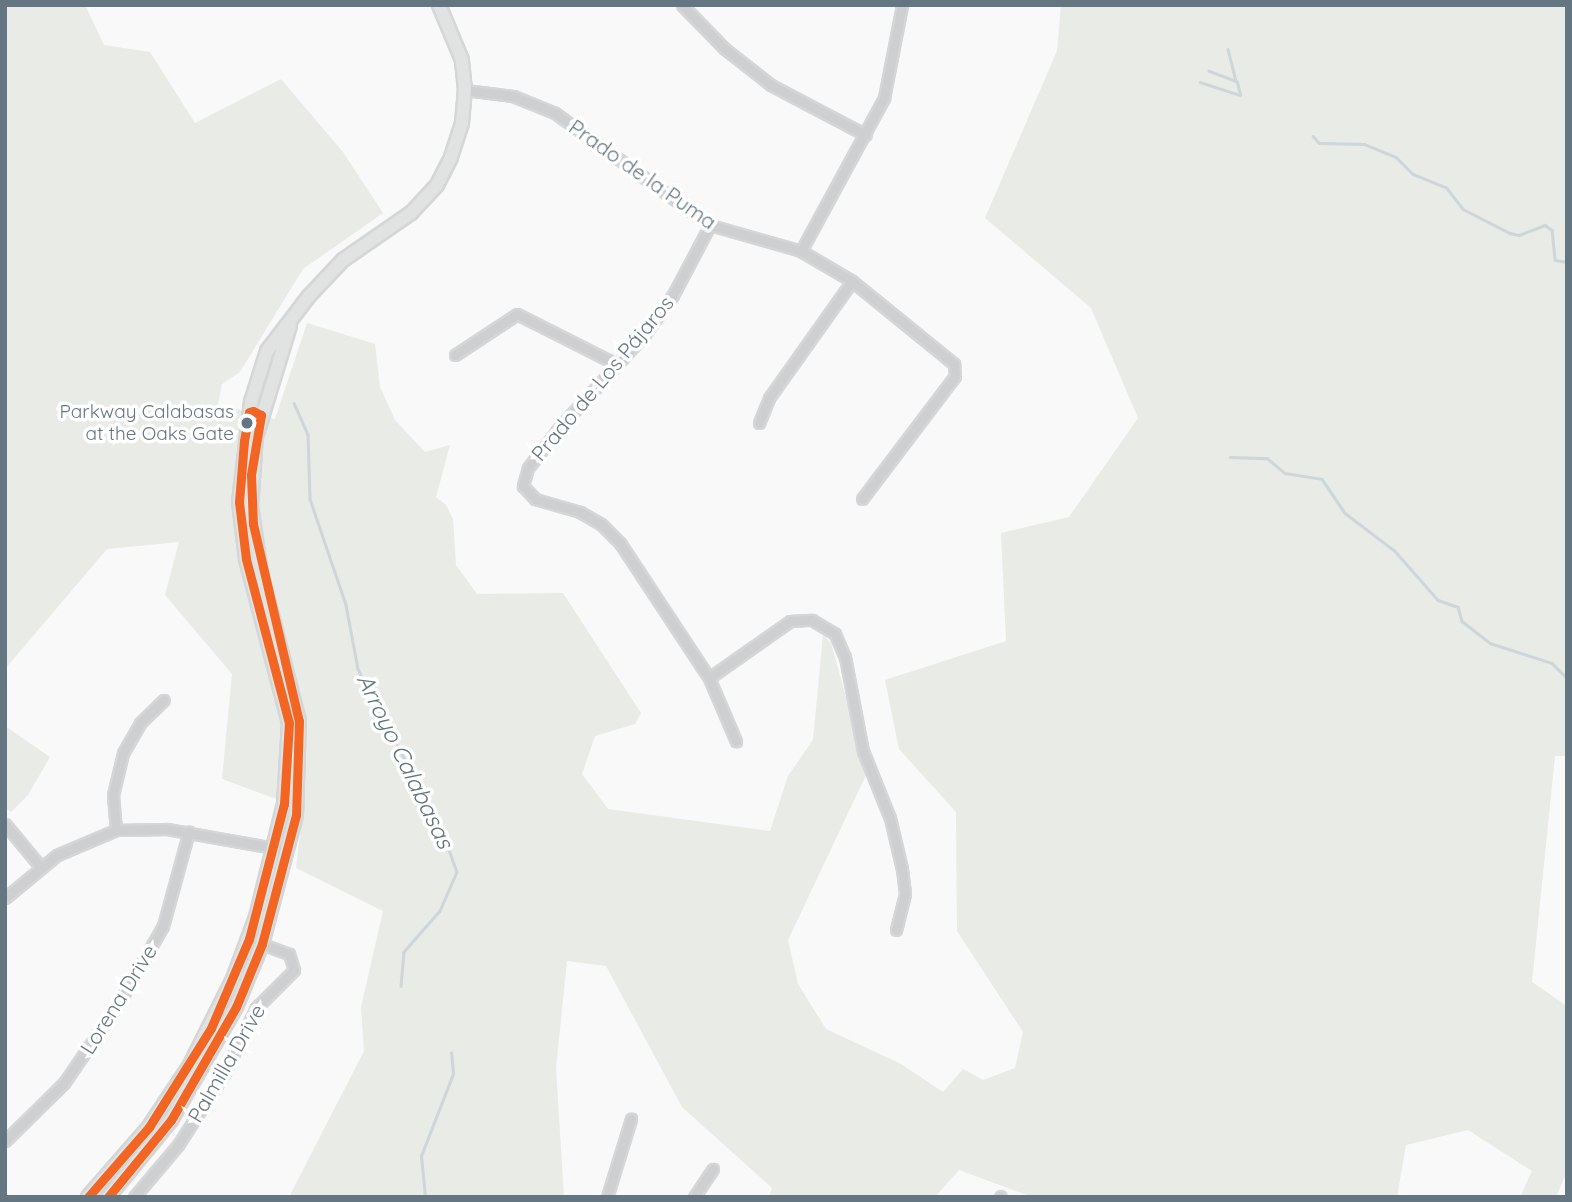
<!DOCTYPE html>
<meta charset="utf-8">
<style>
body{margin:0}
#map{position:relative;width:1572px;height:1202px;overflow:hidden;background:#f9f9f9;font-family:Quicksand,sans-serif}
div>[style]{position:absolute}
.green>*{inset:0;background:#e8ebe6}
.stream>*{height:2.5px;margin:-1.25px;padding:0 1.25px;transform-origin:1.25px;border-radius:1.25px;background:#ced6d9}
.roads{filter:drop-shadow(2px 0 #d5d6d7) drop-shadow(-2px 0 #d5d6d7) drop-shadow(0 2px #d5d6d7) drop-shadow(0 -2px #d5d6d7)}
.street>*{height:9px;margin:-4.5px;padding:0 4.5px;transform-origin:4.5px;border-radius:4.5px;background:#cecfd0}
.secondary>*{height:12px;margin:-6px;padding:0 6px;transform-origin:6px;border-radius:6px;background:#e1e2e2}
.bus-1>*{height:9px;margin:-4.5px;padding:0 4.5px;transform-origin:4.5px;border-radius:4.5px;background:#f26522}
.dots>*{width:19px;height:19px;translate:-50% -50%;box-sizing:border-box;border:4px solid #fff;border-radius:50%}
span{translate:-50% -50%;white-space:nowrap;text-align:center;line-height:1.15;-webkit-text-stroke:7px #fff;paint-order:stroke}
.bus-label{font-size:19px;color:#657683}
.right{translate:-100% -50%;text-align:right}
.street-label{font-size:21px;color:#657683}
.water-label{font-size:23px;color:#60757c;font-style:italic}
.frame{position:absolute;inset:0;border:7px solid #657683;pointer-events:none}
</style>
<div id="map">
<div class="green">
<i style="clip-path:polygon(5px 5px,85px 5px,104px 45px,150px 52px,195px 123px,281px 79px,343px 152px,383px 213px,303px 269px,240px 372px,222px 384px,218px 404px,275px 419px,307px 323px,375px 344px,380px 387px,395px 420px,425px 452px,450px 445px,436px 497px,446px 505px,453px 519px,456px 565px,477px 594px,563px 593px,641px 713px,635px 724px,595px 736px,582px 774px,608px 809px,770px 831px,788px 776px,813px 740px,823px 635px,831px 643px,867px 773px,788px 940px,798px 984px,826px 1029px,901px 1064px,943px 1092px,963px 1069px,983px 1080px,1015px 1068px,1023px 1032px,957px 931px,956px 812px,899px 749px,885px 680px,1006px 641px,1001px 533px,1069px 517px,1138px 418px,1091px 308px,985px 218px,1057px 51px,1061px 5px,1567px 5px,1567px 756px,1555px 756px,1532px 982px,1567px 1006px,1567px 1172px,1556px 1197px,1520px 1197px,1532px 1171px,1468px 1130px,1406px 1145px,1397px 1197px,1032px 1197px,959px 1170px,935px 1197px,769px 1197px,772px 1188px,682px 1107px,606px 966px,567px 961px,556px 1068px,564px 1197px,289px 1197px,364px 1051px,361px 1007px,383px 911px,296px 868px,303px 809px,222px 779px,232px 674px,165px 595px,179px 542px,107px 549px,5px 669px)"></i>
<i style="clip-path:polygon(5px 726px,50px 757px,28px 795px,11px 812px,5px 808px)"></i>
</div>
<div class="stream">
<i style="left:1228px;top:49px;width:32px;rotate:76deg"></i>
<i style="left:1200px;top:82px;width:42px;rotate:18deg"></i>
<i style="left:1240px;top:95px;width:13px;rotate:-103deg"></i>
<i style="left:1237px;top:82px;width:30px;rotate:-159deg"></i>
<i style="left:1313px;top:136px;width:9px;rotate:49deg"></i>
<i style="left:1319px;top:143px;width:45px;rotate:1.3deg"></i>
<i style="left:1364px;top:144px;width:35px;rotate:22deg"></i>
<i style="left:1396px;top:157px;width:24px;rotate:45deg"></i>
<i style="left:1413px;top:174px;width:35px;rotate:22deg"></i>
<i style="left:1446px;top:187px;width:28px;rotate:52deg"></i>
<i style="left:1463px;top:209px;width:53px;rotate:27.1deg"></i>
<i style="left:1510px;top:233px;width:9px;rotate:13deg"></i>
<i style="left:1519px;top:235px;width:28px;rotate:-21deg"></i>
<i style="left:1545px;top:225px;width:9px;rotate:36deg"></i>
<i style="left:1552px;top:230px;width:30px;rotate:84deg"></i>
<i style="left:1555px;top:260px;width:12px;rotate:9deg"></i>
<i style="left:294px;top:403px;width:34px;rotate:66deg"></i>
<i style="left:308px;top:434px;width:65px;rotate:88.2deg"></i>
<i style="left:310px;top:499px;width:112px;rotate:71.2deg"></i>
<i style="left:346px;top:605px;width:65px;rotate:79.4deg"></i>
<i style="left:358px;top:669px;width:185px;rotate:62.6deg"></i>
<i style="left:443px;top:833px;width:41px;rotate:70.3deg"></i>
<i style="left:457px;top:872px;width:43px;rotate:113.6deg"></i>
<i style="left:440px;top:911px;width:55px;rotate:131.3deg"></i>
<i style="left:404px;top:952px;width:34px;rotate:95deg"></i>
<i style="left:1230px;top:457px;width:37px;rotate:2deg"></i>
<i style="left:1267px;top:458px;width:23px;rotate:40deg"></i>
<i style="left:1285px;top:473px;width:37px;rotate:9deg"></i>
<i style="left:1322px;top:479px;width:41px;rotate:55.9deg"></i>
<i style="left:1345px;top:513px;width:63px;rotate:37.2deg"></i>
<i style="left:1395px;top:551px;width:65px;rotate:48.7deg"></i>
<i style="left:1438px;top:600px;width:21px;rotate:19deg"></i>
<i style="left:1458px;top:607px;width:15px;rotate:74deg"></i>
<i style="left:1462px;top:621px;width:36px;rotate:38deg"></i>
<i style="left:1490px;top:643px;width:65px;rotate:17.9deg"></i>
<i style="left:1552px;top:663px;width:21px;rotate:45deg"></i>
<i style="left:425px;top:1197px;width:41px;rotate:-95.6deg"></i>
<i style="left:421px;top:1156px;width:88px;rotate:-68.7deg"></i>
<i style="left:453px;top:1074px;width:21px;rotate:-95deg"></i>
</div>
<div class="roads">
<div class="street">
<i style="left:682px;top:5px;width:62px;rotate:45.7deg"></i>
<i style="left:725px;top:49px;width:58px;rotate:38deg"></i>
<i style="left:771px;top:85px;width:107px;rotate:27.8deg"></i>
<i style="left:465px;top:90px;width:48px;rotate:7.1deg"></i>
<i style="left:513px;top:96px;width:45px;rotate:22deg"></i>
<i style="left:555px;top:113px;width:191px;rotate:35.9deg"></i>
<i style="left:710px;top:225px;width:95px;rotate:15.9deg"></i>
<i style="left:801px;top:251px;width:59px;rotate:30.5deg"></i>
<i style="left:852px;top:281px;width:132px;rotate:39.1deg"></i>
<i style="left:954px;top:364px;width:12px;rotate:85deg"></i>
<i style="left:955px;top:376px;width:154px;rotate:127.1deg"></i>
<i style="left:710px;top:225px;width:79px;rotate:117.9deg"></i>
<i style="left:673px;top:295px;width:48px;rotate:125.7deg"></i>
<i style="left:645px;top:334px;width:127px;rotate:132.5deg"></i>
<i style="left:559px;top:428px;width:51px;rotate:127.8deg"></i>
<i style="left:528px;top:468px;width:19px;rotate:106deg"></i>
<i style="left:523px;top:486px;width:18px;rotate:47deg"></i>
<i style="left:535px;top:499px;width:47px;rotate:16.1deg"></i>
<i style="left:580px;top:512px;width:24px;rotate:30deg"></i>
<i style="left:601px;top:524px;width:27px;rotate:45deg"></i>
<i style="left:620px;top:543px;width:162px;rotate:56.6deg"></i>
<i style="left:709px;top:678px;width:69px;rotate:66.8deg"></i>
<i style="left:801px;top:251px;width:174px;rotate:-61.5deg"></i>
<i style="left:884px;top:98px;width:95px;rotate:-79deg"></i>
<i style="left:455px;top:355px;width:74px;rotate:-33.5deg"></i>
<i style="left:517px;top:314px;width:111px;rotate:26.8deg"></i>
<i style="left:759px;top:423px;width:27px;rotate:-68deg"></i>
<i style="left:769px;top:398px;width:143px;rotate:-54.6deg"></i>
<i style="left:709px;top:678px;width:99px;rotate:-35.1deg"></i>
<i style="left:790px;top:621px;width:22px;rotate:-3deg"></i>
<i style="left:812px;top:620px;width:27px;rotate:31deg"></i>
<i style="left:835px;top:634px;width:25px;rotate:67deg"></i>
<i style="left:845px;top:657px;width:96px;rotate:79.2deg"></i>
<i style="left:863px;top:751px;width:72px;rotate:68.1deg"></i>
<i style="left:890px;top:818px;width:52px;rotate:76.8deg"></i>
<i style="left:902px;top:869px;width:25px;rotate:83deg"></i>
<i style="left:905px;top:894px;width:37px;rotate:104deg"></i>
<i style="left:5px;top:824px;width:55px;rotate:50.2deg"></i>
<i style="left:116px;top:830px;width:35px;rotate:-95deg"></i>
<i style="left:113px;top:795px;width:43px;rotate:-76.6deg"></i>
<i style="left:123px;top:753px;width:34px;rotate:-60deg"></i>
<i style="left:140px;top:723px;width:33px;rotate:-44deg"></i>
<i style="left:5px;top:898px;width:67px;rotate:-39.6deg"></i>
<i style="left:57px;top:855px;width:64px;rotate:-23deg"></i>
<i style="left:116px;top:830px;width:51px;rotate:-1.1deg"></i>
<i style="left:167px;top:829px;width:114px;rotate:10.1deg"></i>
<i style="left:5px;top:1141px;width:83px;rotate:-44.5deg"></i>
<i style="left:64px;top:1083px;width:99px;rotate:-55.7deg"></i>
<i style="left:120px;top:1001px;width:86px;rotate:-60.2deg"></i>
<i style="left:163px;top:926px;width:98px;rotate:-74.7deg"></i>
<i style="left:134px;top:1197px;width:68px;rotate:-49.8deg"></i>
<i style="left:178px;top:1145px;width:87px;rotate:-57.2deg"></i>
<i style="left:225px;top:1072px;width:71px;rotate:-64.2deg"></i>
<i style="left:256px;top:1008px;width:54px;rotate:-45deg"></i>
<i style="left:294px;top:970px;width:17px;rotate:-107deg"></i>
<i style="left:289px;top:954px;width:29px;rotate:-160deg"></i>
<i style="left:607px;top:1197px;width:82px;rotate:-72.9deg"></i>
<i style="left:694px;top:1197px;width:34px;rotate:-56deg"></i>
<i style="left:1000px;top:1197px;width:1px;rotate:-45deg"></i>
</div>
<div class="secondary">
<i style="left:88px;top:1197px;width:93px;rotate:-48.9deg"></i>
<i style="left:149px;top:1127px;width:74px;rotate:-56.5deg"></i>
<i style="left:190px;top:1065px;width:96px;rotate:-63.4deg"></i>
<i style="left:233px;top:979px;width:66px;rotate:-69.6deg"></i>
<i style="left:256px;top:917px;width:116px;rotate:-76.1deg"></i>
<i style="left:284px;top:804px;width:81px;rotate:-86.5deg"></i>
<i style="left:289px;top:723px;width:170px;rotate:-104.7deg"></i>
<i style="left:246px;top:559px;width:57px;rotate:-97deg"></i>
<i style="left:239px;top:502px;width:101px;rotate:-83.2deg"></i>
<i style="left:251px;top:402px;width:53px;rotate:-72.6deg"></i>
<i style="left:267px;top:351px;width:69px;rotate:-52.6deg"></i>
<i style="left:309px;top:296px;width:50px;rotate:-46.6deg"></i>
<i style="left:343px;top:260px;width:83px;rotate:-34.7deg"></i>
<i style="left:411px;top:213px;width:38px;rotate:-47deg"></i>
<i style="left:437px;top:185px;width:31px;rotate:-63deg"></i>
<i style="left:451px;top:157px;width:36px;rotate:-72deg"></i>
<i style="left:462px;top:123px;width:33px;rotate:-85deg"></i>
<i style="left:465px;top:90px;width:30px;rotate:-96deg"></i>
<i style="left:462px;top:60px;width:60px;rotate:-112.7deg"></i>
<i style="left:108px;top:1197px;width:99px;rotate:-50.7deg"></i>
<i style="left:171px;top:1120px;width:130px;rotate:-60.1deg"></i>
<i style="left:236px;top:1007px;width:68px;rotate:-67.6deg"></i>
<i style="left:262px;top:944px;width:133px;rotate:-75.2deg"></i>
<i style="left:296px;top:815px;width:94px;rotate:-88.2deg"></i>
<i style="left:299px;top:721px;width:153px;rotate:-104.4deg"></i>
<i style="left:261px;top:573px;width:68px;rotate:-98.5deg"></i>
<i style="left:251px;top:506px;width:69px;rotate:-85.9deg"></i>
<i style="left:256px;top:437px;width:116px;rotate:-73deg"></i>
</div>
</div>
<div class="bus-1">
<i style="left:88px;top:1197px;width:93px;rotate:-48.9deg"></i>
<i style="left:149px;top:1127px;width:117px;rotate:-57.9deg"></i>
<i style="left:211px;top:1028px;width:97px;rotate:-66.9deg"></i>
<i style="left:249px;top:939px;width:139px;rotate:-75.5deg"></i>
<i style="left:284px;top:804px;width:81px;rotate:-86.5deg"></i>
<i style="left:289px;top:723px;width:170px;rotate:-104.7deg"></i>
<i style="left:246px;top:559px;width:57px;rotate:-97deg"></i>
<i style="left:239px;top:502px;width:61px;rotate:-85.3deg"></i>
<i style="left:244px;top:441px;width:29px;rotate:-80deg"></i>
<i style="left:249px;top:412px;width:4px;rotate:-14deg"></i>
<i style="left:253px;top:411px;width:9px;rotate:27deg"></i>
<i style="left:261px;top:415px;width:61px;rotate:99.5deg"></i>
<i style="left:251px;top:475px;width:49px;rotate:87.7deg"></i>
<i style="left:253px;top:524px;width:202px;rotate:76.9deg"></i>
<i style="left:299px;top:721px;width:94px;rotate:91.8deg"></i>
<i style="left:296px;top:815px;width:133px;rotate:104.8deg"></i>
<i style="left:262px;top:944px;width:68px;rotate:112.4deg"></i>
<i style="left:236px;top:1007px;width:130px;rotate:119.9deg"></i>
<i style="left:171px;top:1120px;width:99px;rotate:129.3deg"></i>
</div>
<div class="dots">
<i style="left:247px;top:423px;background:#657683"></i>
</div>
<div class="bus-label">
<span class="right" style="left:234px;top:423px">Parkway Calabasas<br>at the Oaks Gate</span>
</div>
<div class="street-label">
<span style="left:643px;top:174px;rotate:35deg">Prado de la Puma</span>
<span style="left:602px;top:378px;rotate:-50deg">Prado de Los Pájaros</span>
<span style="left:118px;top:999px;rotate:-58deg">Lorena Drive</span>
<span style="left:226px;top:1063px;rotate:-60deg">Palmilla Drive</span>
</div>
<div class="water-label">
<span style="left:405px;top:761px;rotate:64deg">Arroyo Calabasas</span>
</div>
<div class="frame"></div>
</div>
